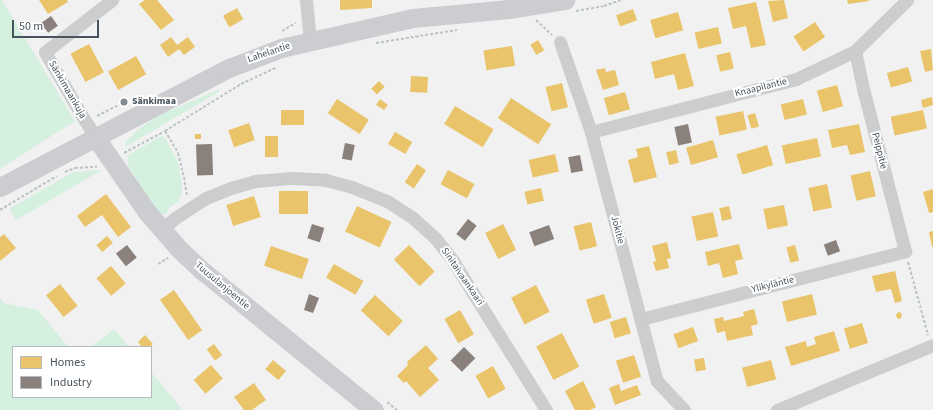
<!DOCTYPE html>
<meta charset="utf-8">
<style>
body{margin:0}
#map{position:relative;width:933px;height:410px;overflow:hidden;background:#f1f1f1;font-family:"Source Sans 3",sans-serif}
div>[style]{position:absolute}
.green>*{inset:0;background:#d6f0e0}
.homes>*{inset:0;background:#e9c46a;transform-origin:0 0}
.industry>*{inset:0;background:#8a817c;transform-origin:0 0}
.path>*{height:2px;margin-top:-1px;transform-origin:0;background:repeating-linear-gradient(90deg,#b9c5c1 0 3px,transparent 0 5px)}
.street>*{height:13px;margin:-6.5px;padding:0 6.5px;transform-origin:6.5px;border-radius:6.5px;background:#cbcdcf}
.secondary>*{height:19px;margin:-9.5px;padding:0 9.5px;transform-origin:9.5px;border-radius:9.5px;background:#cbcdd1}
.dots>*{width:11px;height:11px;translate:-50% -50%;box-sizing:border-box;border:2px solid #fff;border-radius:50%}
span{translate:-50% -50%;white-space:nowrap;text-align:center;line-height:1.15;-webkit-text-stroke:4px #fff;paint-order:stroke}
.street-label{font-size:10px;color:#48535d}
.poi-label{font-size:10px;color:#48535d;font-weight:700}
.left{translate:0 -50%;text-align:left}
.legend{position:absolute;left:12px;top:346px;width:140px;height:52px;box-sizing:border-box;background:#fff;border:1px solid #b6babe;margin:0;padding:5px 7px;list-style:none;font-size:12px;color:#48535d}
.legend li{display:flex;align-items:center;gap:8px;height:20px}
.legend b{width:20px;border:1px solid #b6babe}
.scale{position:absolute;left:12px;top:20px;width:87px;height:18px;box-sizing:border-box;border:2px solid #48535d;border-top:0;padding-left:5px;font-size:12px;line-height:14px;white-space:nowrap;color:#48535d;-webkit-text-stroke:3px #fff;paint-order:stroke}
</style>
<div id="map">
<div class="green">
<i style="clip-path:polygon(0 0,2px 0,75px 121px,0 169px)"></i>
<i style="clip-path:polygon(219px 89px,219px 92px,125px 147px,126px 142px,137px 130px,156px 117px)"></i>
<i style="clip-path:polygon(161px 136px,165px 137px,178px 163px,182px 184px,182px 194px,178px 202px,170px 207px,166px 214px,163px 215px,156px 212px,128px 165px,127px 156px)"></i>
<i style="clip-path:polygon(102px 170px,16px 220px,9px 209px,73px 172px)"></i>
<i style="clip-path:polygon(0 298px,4px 303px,38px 310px,68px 347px,13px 347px,13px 397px,151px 397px,151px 372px,183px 410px,0 410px)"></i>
<i style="clip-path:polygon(114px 329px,129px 347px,91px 347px)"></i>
</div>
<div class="homes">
<i style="clip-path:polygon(39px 0,67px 0,68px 2px,48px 14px)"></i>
<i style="clip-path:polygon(145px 0,157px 0,174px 20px,161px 30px,139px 4px)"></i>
<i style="clip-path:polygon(340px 0,372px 0,372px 8px,340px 10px)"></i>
<i style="clip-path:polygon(784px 0,788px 18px,773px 22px,768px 1px)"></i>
<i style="clip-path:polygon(847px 0,869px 0,869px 1px,848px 4px)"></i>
<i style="clip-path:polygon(756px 2px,766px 45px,751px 48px,746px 26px,733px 29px,728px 8px)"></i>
<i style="left:237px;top:8px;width:13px;height:16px;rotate:61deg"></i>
<i style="left:633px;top:9px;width:12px;height:18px;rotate:70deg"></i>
<i style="left:678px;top:12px;width:19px;height:29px;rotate:74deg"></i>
<i style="left:815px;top:22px;width:18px;height:26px;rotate:56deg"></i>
<i style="left:718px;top:27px;width:17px;height:24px;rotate:77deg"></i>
<i style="clip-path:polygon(171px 37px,177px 45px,188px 37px,195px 47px,184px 55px,179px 49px,168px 57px,160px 45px)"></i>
<i style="left:538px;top:40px;width:12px;height:9px;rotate:59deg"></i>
<i style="left:89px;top:44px;width:32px;height:21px;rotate:62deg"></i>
<i style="left:512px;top:46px;width:20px;height:29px;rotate:81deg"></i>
<i style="clip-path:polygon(931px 49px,933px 70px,925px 72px,920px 51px)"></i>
<i style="left:730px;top:52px;width:17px;height:14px;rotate:77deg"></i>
<i style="clip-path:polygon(685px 53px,694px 86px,678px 90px,674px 74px,655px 79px,651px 62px)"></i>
<i style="left:136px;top:56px;width:21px;height:32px;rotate:61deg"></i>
<i style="left:908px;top:67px;width:15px;height:22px;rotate:74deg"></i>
<i style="clip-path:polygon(605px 68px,606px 72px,615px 70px,619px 85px,603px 90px,596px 70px)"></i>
<i style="left:411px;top:76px;width:17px;height:16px;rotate:3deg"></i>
<i style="left:379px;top:81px;width:8px;height:11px;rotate:45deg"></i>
<i style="left:562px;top:83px;width:25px;height:17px;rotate:76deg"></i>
<i style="left:837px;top:85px;width:22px;height:21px;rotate:74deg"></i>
<i style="left:625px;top:92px;width:18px;height:22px;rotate:74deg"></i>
<i style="clip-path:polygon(932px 97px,933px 105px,923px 108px,921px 100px)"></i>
<i style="left:511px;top:98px;width:48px;height:24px;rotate:33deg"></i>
<i style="left:337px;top:99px;width:38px;height:17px;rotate:33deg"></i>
<i style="clip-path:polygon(380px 99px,388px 105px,384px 110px,376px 105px)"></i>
<i style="left:803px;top:99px;width:16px;height:23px;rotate:76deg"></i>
<i style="left:455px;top:106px;width:45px;height:21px;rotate:31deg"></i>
<i style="left:281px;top:110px;width:23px;height:15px"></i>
<i style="left:923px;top:110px;width:19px;height:33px;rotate:78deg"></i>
<i style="left:743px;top:111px;width:19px;height:28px;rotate:78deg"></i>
<i style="left:755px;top:113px;width:14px;height:8px;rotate:73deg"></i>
<i style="left:249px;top:123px;width:18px;height:22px;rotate:71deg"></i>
<i style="clip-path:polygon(859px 124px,865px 152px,850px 155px,847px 145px,832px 148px,828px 130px)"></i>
<i style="left:395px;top:132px;width:20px;height:14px;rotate:30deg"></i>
<i style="left:195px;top:134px;width:6px;height:5px"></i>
<i style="left:278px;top:136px;width:21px;height:13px;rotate:90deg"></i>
<i style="left:817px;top:138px;width:19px;height:36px;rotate:78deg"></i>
<i style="left:713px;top:140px;width:18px;height:28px;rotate:74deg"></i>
<i style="left:767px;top:145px;width:21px;height:32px;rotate:73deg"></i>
<i style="clip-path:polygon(649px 146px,657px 177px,634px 183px,628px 160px,638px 157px,636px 149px)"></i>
<i style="left:676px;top:150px;width:13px;height:10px;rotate:77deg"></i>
<i style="left:555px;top:154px;width:18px;height:27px;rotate:77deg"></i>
<i style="left:417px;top:164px;width:11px;height:22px;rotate:34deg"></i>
<i style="left:448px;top:170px;width:30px;height:16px;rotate:28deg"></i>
<i style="left:870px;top:171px;width:26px;height:20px;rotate:77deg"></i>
<i style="left:827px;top:184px;width:24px;height:19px;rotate:78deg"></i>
<i style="left:541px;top:188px;width:13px;height:17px;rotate:77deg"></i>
<i style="clip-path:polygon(933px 189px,933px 212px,929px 213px,923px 192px)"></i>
<i style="left:279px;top:191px;width:29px;height:23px"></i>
<i style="clip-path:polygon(106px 194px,131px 227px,118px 237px,102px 215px,85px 227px,77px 216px)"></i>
<i style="left:254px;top:196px;width:22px;height:29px;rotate:72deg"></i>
<i style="left:784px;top:205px;width:21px;height:21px;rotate:79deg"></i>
<i style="left:357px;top:206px;width:38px;height:28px;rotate:25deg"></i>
<i style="left:729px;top:206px;width:13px;height:10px;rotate:77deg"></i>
<i style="left:713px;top:212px;width:25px;height:22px;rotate:78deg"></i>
<i style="left:591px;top:222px;width:25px;height:18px;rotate:76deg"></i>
<i style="left:503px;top:224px;width:29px;height:20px;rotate:63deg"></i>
<i style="clip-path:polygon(933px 231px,933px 247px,932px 247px,929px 232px)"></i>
<i style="clip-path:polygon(4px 234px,16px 248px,0 261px,0 237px)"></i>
<i style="left:107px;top:236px;width:9px;height:14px;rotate:49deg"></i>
<i style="clip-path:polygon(667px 242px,671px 258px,667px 259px,669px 268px,656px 271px,653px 262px,656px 261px,652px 246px)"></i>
<i style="clip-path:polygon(739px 244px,743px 259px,735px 261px,738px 274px,723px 278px,719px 263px,708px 266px,705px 252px)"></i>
<i style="left:409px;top:245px;width:37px;height:21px;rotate:46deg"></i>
<i style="left:795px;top:245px;width:16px;height:9px;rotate:75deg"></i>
<i style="left:271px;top:246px;width:40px;height:21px;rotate:19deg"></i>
<i style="left:334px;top:264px;width:34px;height:16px;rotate:30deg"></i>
<i style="left:111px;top:266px;width:23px;height:19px;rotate:50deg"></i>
<i style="clip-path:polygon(895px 271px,902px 301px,895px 303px,891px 289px,876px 292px,872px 276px)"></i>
<i style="left:60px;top:284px;width:28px;height:18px;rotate:51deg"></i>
<i style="left:536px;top:285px;width:30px;height:28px;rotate:63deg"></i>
<i style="left:174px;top:290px;width:49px;height:17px;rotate:55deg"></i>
<i style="left:604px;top:294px;width:25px;height:19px;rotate:72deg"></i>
<i style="left:812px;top:294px;width:21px;height:31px;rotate:76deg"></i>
<i style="left:375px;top:295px;width:38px;height:21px;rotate:43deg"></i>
<i style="clip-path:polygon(754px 309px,758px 324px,751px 326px,753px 335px,727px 341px,725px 331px,717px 333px,714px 319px,723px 317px,724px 321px,744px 316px,743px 312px)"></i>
<i style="left:460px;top:310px;width:28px;height:18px;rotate:60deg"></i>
<i style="clip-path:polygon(900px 312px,902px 315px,901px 318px,898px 319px,896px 316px,897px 313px)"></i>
<i style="left:626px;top:317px;width:17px;height:17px;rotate:73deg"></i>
<i style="left:862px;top:323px;width:21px;height:19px;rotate:73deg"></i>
<i style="left:693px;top:327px;width:15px;height:21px;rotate:70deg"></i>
<i style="clip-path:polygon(834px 331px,840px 351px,791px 366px,785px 347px,806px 341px,807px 347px,816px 344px,814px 337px)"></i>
<i style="left:562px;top:333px;width:38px;height:29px;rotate:63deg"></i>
<i style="clip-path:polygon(145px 335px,153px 344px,150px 347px,142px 347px,138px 342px)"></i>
<i style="left:214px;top:344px;width:14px;height:9px;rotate:54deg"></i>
<i style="clip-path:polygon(426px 345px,438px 359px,428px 368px,439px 380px,420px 397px,406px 381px,404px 383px,397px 376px,408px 365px,407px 362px)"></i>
<i style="left:634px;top:355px;width:23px;height:19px;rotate:72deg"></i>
<i style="left:704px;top:358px;width:12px;height:10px;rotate:81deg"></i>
<i style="left:273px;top:360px;width:17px;height:12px;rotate:40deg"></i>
<i style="left:771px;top:360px;width:20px;height:30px;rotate:75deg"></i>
<i style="left:211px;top:365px;width:18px;height:23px;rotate:49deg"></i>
<i style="left:493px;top:366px;width:26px;height:20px;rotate:61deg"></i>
<i style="clip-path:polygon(583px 381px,596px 407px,590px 410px,575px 410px,565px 391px)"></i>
<i style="clip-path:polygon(254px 383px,266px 400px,252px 410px,244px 410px,234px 397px)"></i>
<i style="clip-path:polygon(619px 384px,621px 391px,637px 385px,641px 395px,615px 405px,609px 388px)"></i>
</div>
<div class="industry">
<i style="left:51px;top:16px;width:12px;height:12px;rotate:55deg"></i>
<i style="left:688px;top:124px;width:19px;height:14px;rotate:78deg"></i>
<i style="left:345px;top:143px;width:10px;height:16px;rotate:11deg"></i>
<i style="left:212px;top:144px;width:31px;height:16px;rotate:88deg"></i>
<i style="left:580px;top:155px;width:16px;height:12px;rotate:79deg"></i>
<i style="left:468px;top:219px;width:11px;height:19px;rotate:38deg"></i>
<i style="left:312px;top:224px;width:13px;height:15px;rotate:18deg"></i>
<i style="left:549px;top:225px;width:15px;height:21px;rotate:70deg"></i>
<i style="left:836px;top:240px;width:12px;height:13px;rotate:70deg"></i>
<i style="left:127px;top:245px;width:16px;height:14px;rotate:52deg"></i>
<i style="clip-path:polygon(309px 294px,319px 298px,313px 313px,304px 310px)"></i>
<i style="left:464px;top:347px;width:16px;height:19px;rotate:45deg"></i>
</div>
<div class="path">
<i style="left:576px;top:11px;width:28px;rotate:-10deg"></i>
<i style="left:604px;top:6px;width:18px;rotate:-19deg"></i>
<i style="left:536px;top:20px;width:22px;rotate:43deg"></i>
<i style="left:282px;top:31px;width:16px;rotate:-30deg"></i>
<i style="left:376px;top:43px;width:82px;rotate:-9.1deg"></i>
<i style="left:97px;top:116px;width:30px;rotate:-27deg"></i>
<i style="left:165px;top:131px;width:26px;rotate:59deg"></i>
<i style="left:178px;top:153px;width:25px;rotate:76deg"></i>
<i style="left:184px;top:177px;width:20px;rotate:81deg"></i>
<i style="left:124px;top:153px;width:47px;rotate:-28.2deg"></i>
<i style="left:165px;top:131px;width:89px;rotate:-31.7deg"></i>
<i style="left:241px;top:84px;width:40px;rotate:-25deg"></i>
<i style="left:65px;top:172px;width:11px;rotate:-22deg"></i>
<i style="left:75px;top:168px;width:22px;rotate:-3deg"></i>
<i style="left:0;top:210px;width:66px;rotate:-30.8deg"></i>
<i style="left:908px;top:262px;width:76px;rotate:74.7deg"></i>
<i style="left:158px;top:264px;width:12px;rotate:-31deg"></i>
<i style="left:387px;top:402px;width:13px;rotate:39deg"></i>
</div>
<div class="street">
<i style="left:306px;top:0;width:41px;rotate:84.4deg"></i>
<i style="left:560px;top:42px;width:95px;rotate:71deg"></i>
<i style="left:591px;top:132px;width:258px;rotate:75.2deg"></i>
<i style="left:657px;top:381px;width:40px;rotate:47deg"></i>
<i style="left:591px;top:132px;width:212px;rotate:-14.5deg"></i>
<i style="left:796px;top:79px;width:65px;rotate:-25.4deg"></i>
<i style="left:855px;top:51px;width:73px;rotate:-44.4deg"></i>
<i style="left:96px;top:138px;width:26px;rotate:-122deg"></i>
<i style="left:82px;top:116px;width:74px;rotate:-120deg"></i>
<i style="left:45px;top:52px;width:85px;rotate:-37.8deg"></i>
<i style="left:162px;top:229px;width:17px;rotate:-40deg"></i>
<i style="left:175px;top:218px;width:37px;rotate:-33deg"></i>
<i style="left:206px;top:198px;width:27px;rotate:-22deg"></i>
<i style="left:231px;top:188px;width:26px;rotate:-16deg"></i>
<i style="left:256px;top:181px;width:36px;rotate:-5deg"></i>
<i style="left:292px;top:178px;width:34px;rotate:3deg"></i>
<i style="left:326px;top:180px;width:27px;rotate:15deg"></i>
<i style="left:352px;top:187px;width:38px;rotate:22deg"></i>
<i style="left:387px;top:201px;width:31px;rotate:33deg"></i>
<i style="left:413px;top:218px;width:31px;rotate:42deg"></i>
<i style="left:436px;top:239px;width:28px;rotate:52deg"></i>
<i style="left:453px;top:261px;width:176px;rotate:58deg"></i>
<i style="left:641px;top:319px;width:273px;rotate:-14.4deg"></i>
<i style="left:905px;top:251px;width:163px;rotate:-104.5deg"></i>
<i style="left:864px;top:93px;width:43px;rotate:-102.1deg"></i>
<i style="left:777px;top:410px;width:169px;rotate:-22.6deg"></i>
</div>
<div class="secondary">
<i style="left:96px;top:138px;width:90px;rotate:55.4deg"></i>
<i style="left:147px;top:212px;width:49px;rotate:49.1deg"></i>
<i style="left:179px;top:249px;width:34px;rotate:43deg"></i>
<i style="left:204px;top:272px;width:219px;rotate:39.1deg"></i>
<i style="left:0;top:187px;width:258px;rotate:-27.5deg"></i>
<i style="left:229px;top:68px;width:56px;rotate:-21deg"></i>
<i style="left:281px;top:48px;width:135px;rotate:-12.8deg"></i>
<i style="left:413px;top:18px;width:96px;rotate:-5.4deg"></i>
<i style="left:509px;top:9px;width:57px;rotate:-9.1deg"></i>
</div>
<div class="dots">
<i style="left:124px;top:102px;background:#838a91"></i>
</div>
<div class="street-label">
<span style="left:269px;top:53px;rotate:-19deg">Lahelantie</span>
<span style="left:761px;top:88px;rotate:-14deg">Knaapilantie</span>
<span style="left:67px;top:90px;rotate:60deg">Sänkimaankuja</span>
<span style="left:879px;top:151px;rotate:76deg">Peippitie</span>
<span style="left:617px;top:230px;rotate:75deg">Jokitie</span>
<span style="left:462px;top:277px;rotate:56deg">Sinitaivaankaari</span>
<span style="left:773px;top:285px;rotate:-14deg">Ylikyläntie</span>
<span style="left:222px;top:286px;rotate:40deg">Tuusulanjoentie</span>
</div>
<div class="poi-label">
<span class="left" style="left:132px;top:102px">Sänkimaa</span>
</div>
<ul class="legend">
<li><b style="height:11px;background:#e9c46a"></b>Homes</li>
<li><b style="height:11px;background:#8a817c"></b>Industry</li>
</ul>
<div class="scale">50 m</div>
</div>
